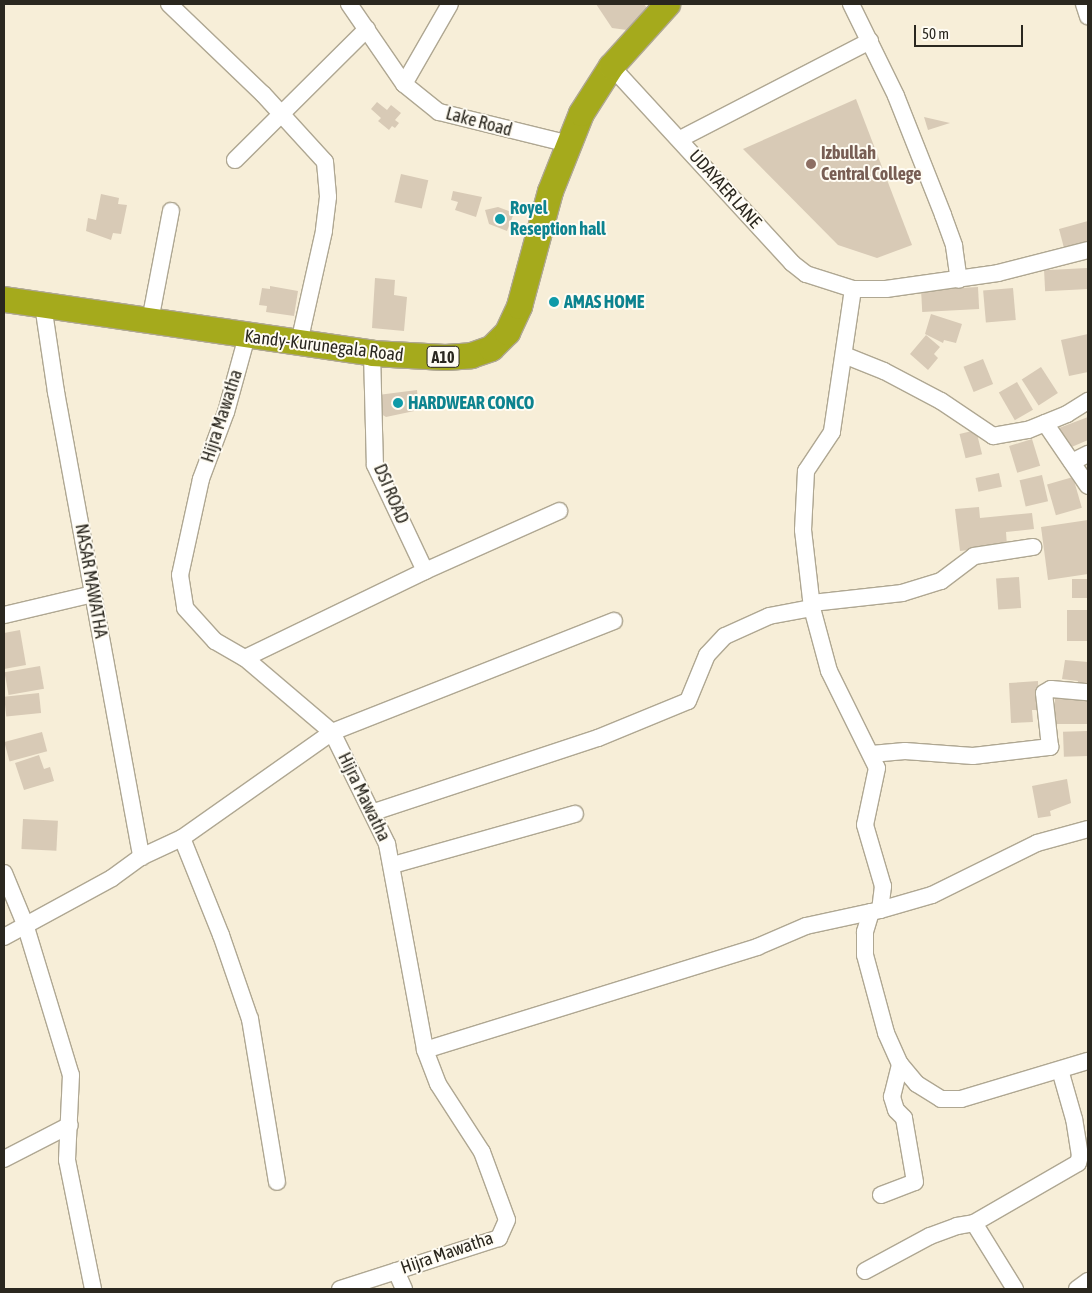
<!DOCTYPE html>
<style>
body{margin:0}
#map{position:relative;width:1092px;height:1293px;overflow:hidden;background:#f7eed8;font-family:"Asap Condensed",sans-serif}
div>[style]{position:absolute}
.building>*{inset:0;background:#d8cab6;transform-origin:0 0}
.roads{filter:drop-shadow(1px 0 #afa792) drop-shadow(-1px 0 #afa792) drop-shadow(0 1px #afa792) drop-shadow(0 -1px #afa792)}
.minor>*{height:16px;margin:-8px;padding:0 8px;transform-origin:8px;border-radius:8px;background:#fff}
.highway>*{height:25px;margin:-12.5px;padding:0 12.5px;transform-origin:12.5px;border-radius:12.5px;background:#a5aa1c}
.dots>*{width:14px;height:14px;translate:-50% -50%;box-sizing:border-box;border:2px solid #fffcf3;border-radius:50%}
span{translate:-50% -50%;white-space:nowrap;text-align:center;line-height:1.15;-webkit-text-stroke:4px #fffcf3;paint-order:stroke}
.shield-label span{padding:1px 4px;background:#fffcf3;border:1px solid;border-radius:4px;-webkit-text-stroke-width:0}
.shield-label{font-size:16px;color:#2a271f;font-weight:700}
.street-label{font-size:18px;color:#2a271f}
.education-label{font-size:18px;color:#785e54;font-weight:700}
.left{translate:0 -50%;text-align:left}
.culture-label{font-size:18px;color:#0d838f;font-weight:700}
.frame{position:absolute;inset:0;border:5px solid #2a271f;pointer-events:none}
.scale{position:absolute;left:914px;top:25px;width:109px;height:22px;box-sizing:border-box;border:2px solid #2a271f;border-top:0;padding-left:6px;font-size:15px;line-height:18px;white-space:nowrap;color:#2a271f;-webkit-text-stroke:4px #fffcf3;paint-order:stroke}
</style>
<div id="map">
<div class="building">
<i style="clip-path:polygon(596px 4px,644px 4px,647px 8px,627px 30px,612px 28px)"></i>
<i style="clip-path:polygon(856px 99px,912px 245px,877px 258px,838px 245px,743px 149px)"></i>
<i style="clip-path:polygon(377px 102px,387px 110px,391px 105px,401px 113px,395px 120px,399px 123px,395px 128px,392px 126px,389px 130px,378px 121px,381px 118px,371px 109px)"></i>
<i style="clip-path:polygon(924px 117px,950px 123px,928px 130px)"></i>
<i style="left:401px;top:174px;width:28px;height:29px;rotate:13deg"></i>
<i style="clip-path:polygon(453px 191px,482px 197px,476px 217px,455px 210px,458px 202px,451px 200px)"></i>
<i style="clip-path:polygon(101px 194px,119px 198px,118px 204px,127px 205px,121px 234px,113px 233px,111px 240px,86px 231px,88px 218px,96px 220px)"></i>
<i style="clip-path:polygon(498px 207px,514px 213px,507px 231px,489px 224px,485px 210px)"></i>
<i style="clip-path:polygon(1088px 221px,1088px 241px,1064px 248px,1059px 229px)"></i>
<i style="left:1087px;top:268px;width:21px;height:43px;rotate:87deg"></i>
<i style="clip-path:polygon(375px 278px,395px 280px,394px 295px,407px 297px,404px 331px,372px 328px)"></i>
<i style="clip-path:polygon(270px 286px,298px 291px,294px 316px,266px 312px,267px 306px,259px 305px,262px 288px,270px 289px)"></i>
<i style="left:978px;top:287px;width:22px;height:57px;rotate:87deg"></i>
<i style="left:1013px;top:288px;width:32px;height:30px;rotate:85deg"></i>
<i style="clip-path:polygon(549px 298px,560px 299px,559px 306px,548px 306px)"></i>
<i style="clip-path:polygon(931px 314px,962px 324px,956px 343px,944px 340px,943px 343px,925px 334px)"></i>
<i style="clip-path:polygon(1088px 334px,1088px 372px,1069px 376px,1061px 340px)"></i>
<i style="clip-path:polygon(926px 335px,940px 347px,934px 354px,938px 358px,928px 370px,910px 354px)"></i>
<i style="left:983px;top:359px;width:27px;height:21px;rotate:68deg"></i>
<i style="left:1041px;top:367px;width:31px;height:23px;rotate:57deg"></i>
<i style="left:1017px;top:382px;width:32px;height:21px;rotate:60deg"></i>
<i style="clip-path:polygon(417px 390px,419px 410px,386px 417px,378px 412px,378px 395px)"></i>
<i style="clip-path:polygon(1088px 417px,1088px 440px,1067px 449px,1059px 428px)"></i>
<i style="left:976px;top:430px;width:25px;height:17px;rotate:76deg"></i>
<i style="left:1032px;top:439px;width:28px;height:24px;rotate:73deg"></i>
<i style="left:999px;top:473px;width:14px;height:24px;rotate:78deg"></i>
<i style="left:1042px;top:475px;width:27px;height:23px;rotate:77deg"></i>
<i style="left:1073px;top:477px;width:32px;height:27px;rotate:74deg"></i>
<i style="clip-path:polygon(979px 507px,980px 518px,1032px 513px,1034px 529px,1006px 532px,1007px 546px,960px 551px,955px 509px)"></i>
<i style="clip-path:polygon(1088px 520px,1088px 574px,1048px 580px,1041px 527px)"></i>
<i style="left:1019px;top:577px;width:31px;height:23px;rotate:86deg"></i>
<i style="left:1088px;top:579px;width:19px;height:16px;rotate:90deg"></i>
<i style="left:1088px;top:610px;width:31px;height:21px;rotate:90deg"></i>
<i style="clip-path:polygon(20px 630px,26px 665px,4px 669px,4px 633px)"></i>
<i style="clip-path:polygon(1065px 660px,1088px 662px,1088px 690px,1077px 689px,1078px 681px,1062px 679px)"></i>
<i style="left:40px;top:666px;width:23px;height:36px;rotate:80deg"></i>
<i style="clip-path:polygon(1038px 681px,1039px 710px,1032px 710px,1033px 722px,1011px 723px,1009px 683px)"></i>
<i style="left:39px;top:693px;width:20px;height:35px;rotate:84deg"></i>
<i style="left:1088px;top:697px;width:27px;height:33px;rotate:90deg"></i>
<i style="left:1087px;top:731px;width:25px;height:24px;rotate:88deg"></i>
<i style="left:42px;top:732px;width:20px;height:39px;rotate:75deg"></i>
<i style="clip-path:polygon(39px 755px,44px 769px,50px 767px,54px 781px,24px 790px,15px 763px)"></i>
<i style="clip-path:polygon(1067px 779px,1071px 803px,1050px 811px,1051px 816px,1038px 818px,1032px 786px)"></i>
<i style="left:23px;top:819px;width:35px;height:30px;rotate:3deg"></i>
</div>
<div class="roads">
<div class="minor">
<i style="left:169px;top:4px;width:130px;rotate:43.8deg"></i>
<i style="left:263px;top:94px;width:92px;rotate:47.6deg"></i>
<i style="left:325px;top:162px;width:35px;rotate:85deg"></i>
<i style="left:328px;top:197px;width:34px;rotate:97deg"></i>
<i style="left:324px;top:231px;width:115px;rotate:102.6deg"></i>
<i style="left:349px;top:4px;width:97px;rotate:55.5deg"></i>
<i style="left:404px;top:84px;width:45px;rotate:38.7deg"></i>
<i style="left:439px;top:112px;width:134px;rotate:13.8deg"></i>
<i style="left:851px;top:4px;width:102px;rotate:63.9deg"></i>
<i style="left:896px;top:96px;width:128px;rotate:68.4deg"></i>
<i style="left:943px;top:215px;width:33px;rotate:70deg"></i>
<i style="left:954px;top:246px;width:34px;rotate:82deg"></i>
<i style="left:1084px;top:4px;width:13px;rotate:72deg"></i>
<i style="left:611px;top:66px;width:268px;rotate:47.4deg"></i>
<i style="left:792px;top:263px;width:18px;rotate:38deg"></i>
<i style="left:806px;top:274px;width:49px;rotate:17.7deg"></i>
<i style="left:853px;top:289px;width:33px"></i>
<i style="left:886px;top:289px;width:113px;rotate:-8.1deg"></i>
<i style="left:998px;top:273px;width:93px;rotate:-14.3deg"></i>
<i style="left:404px;top:84px;width:92px;rotate:-60.1deg"></i>
<i style="left:680px;top:139px;width:214px;rotate:-27.3deg"></i>
<i style="left:235px;top:160px;width:186px;rotate:-44.8deg"></i>
<i style="left:853px;top:289px;width:145px;rotate:98.4deg"></i>
<i style="left:832px;top:432px;width:47px;rotate:123.7deg"></i>
<i style="left:806px;top:471px;width:59px;rotate:92.9deg"></i>
<i style="left:803px;top:530px;width:79px;rotate:83.4deg"></i>
<i style="left:812px;top:608px;width:65px;rotate:74.9deg"></i>
<i style="left:829px;top:671px;width:108px;rotate:63.7deg"></i>
<i style="left:877px;top:768px;width:58px;rotate:101.9deg"></i>
<i style="left:865px;top:825px;width:64px;rotate:73.6deg"></i>
<i style="left:883px;top:886px;width:24px;rotate:97deg"></i>
<i style="left:880px;top:910px;width:9px;rotate:167deg"></i>
<i style="left:871px;top:912px;width:21px;rotate:107deg"></i>
<i style="left:865px;top:932px;width:23px;rotate:90deg"></i>
<i style="left:865px;top:955px;width:81px;rotate:74.9deg"></i>
<i style="left:886px;top:1033px;width:34px;rotate:66deg"></i>
<i style="left:900px;top:1064px;width:26px;rotate:50deg"></i>
<i style="left:917px;top:1084px;width:28px;rotate:32deg"></i>
<i style="left:941px;top:1099px;width:20px"></i>
<i style="left:961px;top:1099px;width:133px;rotate:-16.7deg"></i>
<i style="left:43px;top:305px;width:88px;rotate:81.5deg"></i>
<i style="left:56px;top:392px;width:473px;rotate:79.6deg"></i>
<i style="left:150px;top:321px;width:112px;rotate:-79.2deg"></i>
<i style="left:247px;top:336px;width:79px;rotate:105.4deg"></i>
<i style="left:226px;top:412px;width:72px;rotate:110.5deg"></i>
<i style="left:201px;top:479px;width:98px;rotate:102.3deg"></i>
<i style="left:180px;top:575px;width:33px;rotate:81deg"></i>
<i style="left:185px;top:608px;width:45px;rotate:47.7deg"></i>
<i style="left:215px;top:641px;width:34px;rotate:30deg"></i>
<i style="left:245px;top:658px;width:114px;rotate:40.4deg"></i>
<i style="left:332px;top:732px;width:125px;rotate:63.8deg"></i>
<i style="left:387px;top:844px;width:209px;rotate:79.5deg"></i>
<i style="left:425px;top:1050px;width:36px;rotate:69deg"></i>
<i style="left:438px;top:1084px;width:81px;rotate:57.1deg"></i>
<i style="left:482px;top:1152px;width:72px;rotate:69.8deg"></i>
<i style="left:507px;top:1220px;width:20px;rotate:114deg"></i>
<i style="left:499px;top:1238px;width:167px;rotate:162.2deg"></i>
<i style="left:372px;top:353px;width:112px;rotate:88.5deg"></i>
<i style="left:375px;top:465px;width:117px;rotate:64.7deg"></i>
<i style="left:844px;top:355px;width:43px;rotate:21.8deg"></i>
<i style="left:884px;top:371px;width:64px;rotate:27.8deg"></i>
<i style="left:941px;top:401px;width:63px;rotate:33.9deg"></i>
<i style="left:993px;top:436px;width:36px;rotate:-10deg"></i>
<i style="left:1028px;top:430px;width:42px;rotate:-22.3deg"></i>
<i style="left:1067px;top:414px;width:25px;rotate:-32deg"></i>
<i style="left:1045px;top:423px;width:76px;rotate:55.7deg"></i>
<i style="left:1072px;top:462px;width:18px;rotate:-27deg"></i>
<i style="left:812px;top:603px;width:91px;rotate:-6.3deg"></i>
<i style="left:902px;top:593px;width:41px;rotate:-17.1deg"></i>
<i style="left:941px;top:581px;width:41px;rotate:-37.1deg"></i>
<i style="left:974px;top:556px;width:60px;rotate:-8.7deg"></i>
<i style="left:4px;top:615px;width:91px;rotate:-13.3deg"></i>
<i style="left:245px;top:658px;width:200px;rotate:-25.8deg"></i>
<i style="left:425px;top:571px;width:147px;rotate:-24.1deg"></i>
<i style="left:871px;top:754px;width:34px;rotate:-5deg"></i>
<i style="left:905px;top:751px;width:68px;rotate:4.2deg"></i>
<i style="left:973px;top:756px;width:78px;rotate:-6.7deg"></i>
<i style="left:1050px;top:747px;width:54px;rotate:-96.3deg"></i>
<i style="left:1044px;top:693px;width:8px;rotate:-30deg"></i>
<i style="left:1051px;top:689px;width:37px;rotate:5deg"></i>
<i style="left:374px;top:812px;width:236px;rotate:-18.3deg"></i>
<i style="left:598px;top:738px;width:97px;rotate:-22.3deg"></i>
<i style="left:688px;top:701px;width:50px;rotate:-67.6deg"></i>
<i style="left:707px;top:655px;width:26px;rotate:-47deg"></i>
<i style="left:725px;top:636px;width:48px;rotate:-24.4deg"></i>
<i style="left:769px;top:616px;width:44px;rotate:-10.5deg"></i>
<i style="left:182px;top:838px;width:105px;rotate:68.1deg"></i>
<i style="left:221px;top:935px;width:89px;rotate:71deg"></i>
<i style="left:250px;top:1019px;width:165px;rotate:80.6deg"></i>
<i style="left:393px;top:865px;width:189px;rotate:-15.7deg"></i>
<i style="left:4px;top:873px;width:55px;rotate:67.6deg"></i>
<i style="left:25px;top:924px;width:158px;rotate:73.1deg"></i>
<i style="left:71px;top:1075px;width:85px;rotate:92.7deg"></i>
<i style="left:67px;top:1160px;width:132px;rotate:78.6deg"></i>
<i style="left:880px;top:910px;width:54px;rotate:-16.1deg"></i>
<i style="left:932px;top:895px;width:117px;rotate:-26.3deg"></i>
<i style="left:1037px;top:843px;width:53px;rotate:-15.4deg"></i>
<i style="left:4px;top:937px;width:123px;rotate:-28.6deg"></i>
<i style="left:112px;top:878px;width:36px;rotate:-36deg"></i>
<i style="left:141px;top:857px;width:45px;rotate:-24.9deg"></i>
<i style="left:182px;top:838px;width:184px;rotate:-35.2deg"></i>
<i style="left:332px;top:732px;width:303px;rotate:-21.5deg"></i>
<i style="left:425px;top:1050px;width:348px;rotate:-17.2deg"></i>
<i style="left:757px;top:947px;width:53px;rotate:-23.2deg"></i>
<i style="left:806px;top:926px;width:66px;rotate:-12.2deg"></i>
<i style="left:4px;top:1159px;width:74px;rotate:-27.3deg"></i>
<i style="left:881px;top:1195px;width:36px;rotate:-21deg"></i>
<i style="left:915px;top:1182px;width:65px;rotate:-99.8deg"></i>
<i style="left:904px;top:1118px;width:11px;rotate:-135deg"></i>
<i style="left:896px;top:1110px;width:14px;rotate:-107deg"></i>
<i style="left:892px;top:1097px;width:34px;rotate:-76deg"></i>
<i style="left:974px;top:1223px;width:78px;rotate:58.2deg"></i>
<i style="left:396px;top:1271px;width:20px;rotate:66deg"></i>
<i style="left:865px;top:1271px;width:74px;rotate:-28.3deg"></i>
<i style="left:930px;top:1236px;width:29px;rotate:-20deg"></i>
<i style="left:957px;top:1226px;width:17px;rotate:-10deg"></i>
<i style="left:974px;top:1223px;width:120px;rotate:-30deg"></i>
<i style="left:1078px;top:1163px;width:7px;rotate:-74deg"></i>
<i style="left:1080px;top:1156px;width:37px;rotate:-99deg"></i>
<i style="left:1074px;top:1119px;width:51px;rotate:-105.9deg"></i>
<i style="left:1077px;top:1289px;width:14px;rotate:-36deg"></i>
</div>
<div class="highway">
<i style="left:4px;top:299px;width:372px;rotate:8.3deg"></i>
<i style="left:372px;top:353px;width:73px;rotate:3.1deg"></i>
<i style="left:445px;top:357px;width:26px;rotate:-4deg"></i>
<i style="left:471px;top:355px;width:21px;rotate:-19deg"></i>
<i style="left:491px;top:348px;width:23px;rotate:-45deg"></i>
<i style="left:507px;top:332px;width:29px;rotate:-65deg"></i>
<i style="left:519px;top:306px;width:119px;rotate:-74.9deg"></i>
<i style="left:550px;top:191px;width:84px;rotate:-68.3deg"></i>
<i style="left:581px;top:113px;width:56px;rotate:-57.4deg"></i>
<i style="left:611px;top:66px;width:84px;rotate:-47.9deg"></i>
</div>
</div>
<div class="dots">
<i style="left:811px;top:164px;background:#8d6e63"></i>
<i style="left:500px;top:219px;background:#0f9aa8"></i>
<i style="left:554px;top:302px;background:#0f9aa8"></i>
<i style="left:398px;top:403px;background:#0f9aa8"></i>
</div>
<div class="shield-label">
<span style="left:443px;top:357px">A10</span>
</div>
<div class="street-label">
<span style="left:479px;top:122px;rotate:15deg">Lake Road</span>
<span style="left:725px;top:189px;rotate:48deg">UDAYAER LANE</span>
<span style="left:324px;top:346px;rotate:7deg">Kandy-Kurunegala Road</span>
<span style="left:222px;top:416px;rotate:-72deg">Hijra Mawatha</span>
<span style="left:391px;top:494px;rotate:67deg">DSI ROAD</span>
<span style="left:91px;top:581px;rotate:80deg">NASAR MAWATHA</span>
<span style="left:364px;top:797px;rotate:64deg">Hijra Mawatha</span>
<span style="left:447px;top:1253px;rotate:-19deg">Hijra Mawatha</span>
</div>
<div class="education-label">
<span class="left" style="left:821px;top:164px">Izbullah<br>Central College</span>
</div>
<div class="culture-label">
<span class="left" style="left:510px;top:219px">Royel<br>Reseption hall</span>
<span class="left" style="left:564px;top:302px">AMAS HOME</span>
<span class="left" style="left:408px;top:403px">HARDWEAR CONCO</span>
</div>
<div class="frame"></div>
<div class="scale">50 m</div>
</div>
